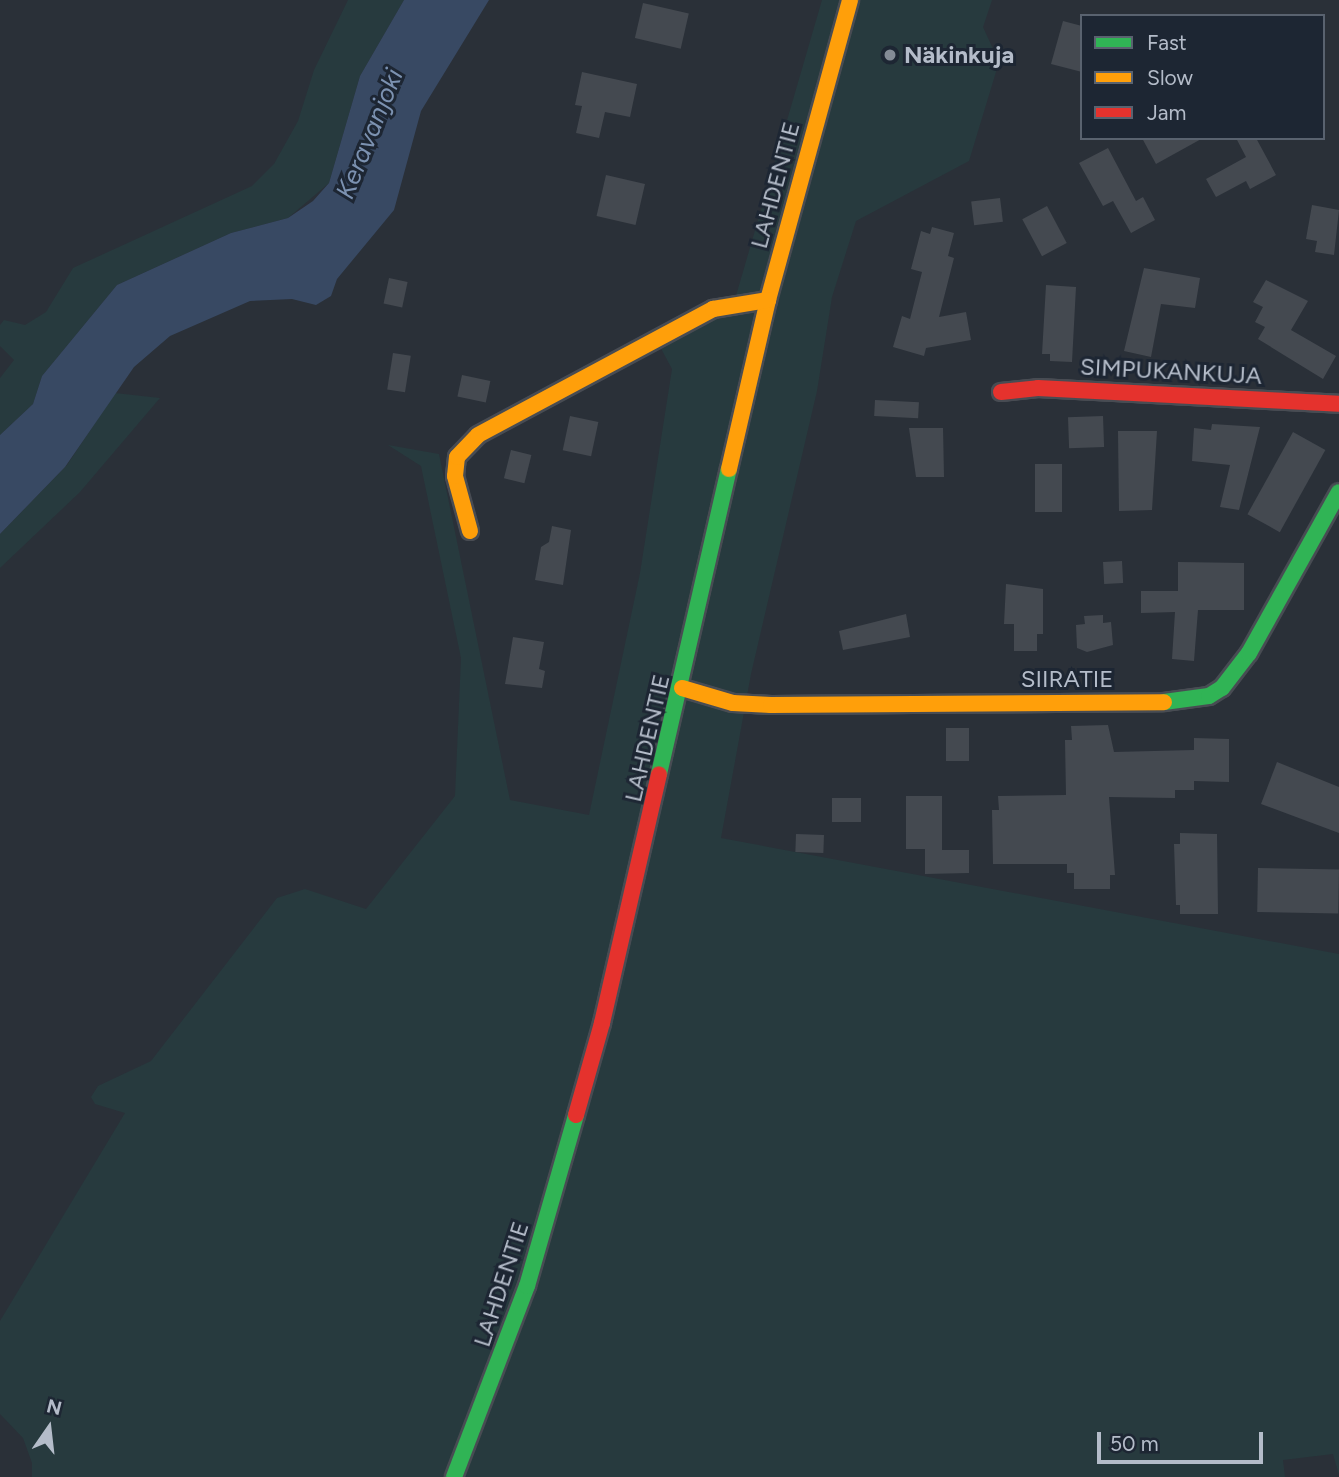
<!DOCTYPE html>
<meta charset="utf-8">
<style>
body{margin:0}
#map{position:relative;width:1339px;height:1477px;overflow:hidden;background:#2a3038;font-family:Figtree,sans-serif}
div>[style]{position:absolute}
.green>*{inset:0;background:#273a3e}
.water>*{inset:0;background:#384963}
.building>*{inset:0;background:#444950;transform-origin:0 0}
.roads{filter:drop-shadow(2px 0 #484c53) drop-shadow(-2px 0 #484c53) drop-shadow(0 2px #484c53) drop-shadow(0 -2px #484c53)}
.fast>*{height:16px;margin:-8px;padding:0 8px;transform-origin:8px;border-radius:8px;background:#30b455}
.slow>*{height:16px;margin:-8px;padding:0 8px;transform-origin:8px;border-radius:8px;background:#ff9f0a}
.jam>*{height:16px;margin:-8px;padding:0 8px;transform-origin:8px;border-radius:8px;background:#e5322d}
.dots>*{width:19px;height:19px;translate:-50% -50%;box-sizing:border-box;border:4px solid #1d2633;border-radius:50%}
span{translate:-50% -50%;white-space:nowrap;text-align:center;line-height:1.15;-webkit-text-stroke:6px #1d2633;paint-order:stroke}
.poi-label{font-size:24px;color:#b4bcc9;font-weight:700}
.left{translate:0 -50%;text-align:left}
.street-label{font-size:24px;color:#b4bcc9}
.water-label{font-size:26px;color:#7c92b1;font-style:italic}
.legend{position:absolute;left:1080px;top:14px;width:245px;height:126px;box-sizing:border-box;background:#1d2633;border:2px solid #59626f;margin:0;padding:9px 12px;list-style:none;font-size:21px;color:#b4bcc9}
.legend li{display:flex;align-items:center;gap:14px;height:35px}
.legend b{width:35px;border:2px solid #59626f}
.north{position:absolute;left:14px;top:1393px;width:70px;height:70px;-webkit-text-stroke:5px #1d2633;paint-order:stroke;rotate:14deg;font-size:19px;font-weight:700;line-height:28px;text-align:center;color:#b4bcc9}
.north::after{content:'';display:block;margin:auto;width:24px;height:32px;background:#b4bcc9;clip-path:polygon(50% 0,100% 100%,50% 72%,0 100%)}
.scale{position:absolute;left:1097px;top:1432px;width:166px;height:32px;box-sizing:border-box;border:4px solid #b4bcc9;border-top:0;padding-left:9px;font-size:21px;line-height:24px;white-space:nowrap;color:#b4bcc9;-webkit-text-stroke:5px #1d2633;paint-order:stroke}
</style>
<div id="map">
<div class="green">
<i style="clip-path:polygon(348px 0,404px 0,360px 76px,329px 183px,288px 218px,231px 233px,117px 285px,42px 376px,33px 404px,0 435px,0 378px,14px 360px,0 346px,0 325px,4px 320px,25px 325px,46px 312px,73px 268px,252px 186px,274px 164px,298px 121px,314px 70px)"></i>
<i style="clip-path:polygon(822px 0,992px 0,983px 27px,999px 62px,969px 161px,856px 221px,832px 297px,817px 391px,751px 674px,721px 838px,1339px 954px,1339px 1475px,1333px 1454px,1283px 1460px,1285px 1477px,32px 1477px,32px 1463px,23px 1438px,0 1414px,0 1321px,125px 1113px,95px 1104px,91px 1097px,98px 1086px,151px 1061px,277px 898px,305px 889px,366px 909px,455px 796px,461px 658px,421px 466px,388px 445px,439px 454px,510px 800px,589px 815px,640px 573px,672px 369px,658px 343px,733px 306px)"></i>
<i style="clip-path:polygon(115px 393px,160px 398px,80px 492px,0 568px,0 534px,67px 465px)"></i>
</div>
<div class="water">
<i style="clip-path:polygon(404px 0,489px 0,421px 111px,394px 210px,337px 279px,331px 296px,316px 305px,292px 299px,250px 301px,170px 336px,134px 367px,65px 467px,0 534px,0 435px,33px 404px,42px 376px,117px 285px,231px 233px,288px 218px,313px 201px,329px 183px,360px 76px)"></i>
</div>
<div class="building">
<i style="left:643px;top:3px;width:47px;height:36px;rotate:13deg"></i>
<i style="clip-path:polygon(1063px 21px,1082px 26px,1082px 72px,1051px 64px)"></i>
<i style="clip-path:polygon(582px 72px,637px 84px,630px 117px,605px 112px,599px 138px,576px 133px,582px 106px,575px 105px)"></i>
<i style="clip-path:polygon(1142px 138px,1203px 138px,1156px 164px)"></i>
<i style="clip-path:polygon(1236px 138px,1256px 138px,1276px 175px,1250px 189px,1246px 181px,1216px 197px,1206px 179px,1246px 157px)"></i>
<i style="clip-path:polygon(1108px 148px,1136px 201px,1143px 197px,1155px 220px,1131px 233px,1113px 201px,1103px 206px,1079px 163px)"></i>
<i style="left:606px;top:175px;width:40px;height:42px;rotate:13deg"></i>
<i style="left:1000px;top:198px;width:24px;height:29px;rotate:83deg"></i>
<i style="clip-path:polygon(1312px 205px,1339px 210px,1334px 255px,1315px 252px,1317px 241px,1306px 239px)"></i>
<i style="left:1047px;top:206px;width:42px;height:28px;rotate:62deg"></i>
<i style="clip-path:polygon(932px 227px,954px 233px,948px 256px,954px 258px,939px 317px,966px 312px,971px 340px,926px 348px,924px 356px,893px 347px,902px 316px,910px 319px,922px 272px,911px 269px,921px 231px,930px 234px)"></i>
<i style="clip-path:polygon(1144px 268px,1200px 278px,1195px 308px,1161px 304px,1151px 357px,1124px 351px)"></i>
<i style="left:389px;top:278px;width:19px;height:26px;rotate:12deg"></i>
<i style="clip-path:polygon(1266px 280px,1308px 301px,1291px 330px,1336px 356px,1323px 379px,1258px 339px,1265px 327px,1255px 322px,1263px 307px,1253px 302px)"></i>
<i style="clip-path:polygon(1046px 285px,1076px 287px,1072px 362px,1050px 361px,1050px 354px,1042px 354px)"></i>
<i style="left:393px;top:353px;width:18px;height:37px;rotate:9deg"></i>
<i style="left:462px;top:375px;width:29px;height:22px;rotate:12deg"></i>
<i style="left:875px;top:400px;width:44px;height:16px;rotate:3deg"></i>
<i style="left:570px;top:416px;width:29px;height:35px;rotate:12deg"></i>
<i style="left:1103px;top:416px;width:31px;height:35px;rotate:88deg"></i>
<i style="clip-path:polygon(1212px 424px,1260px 427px,1239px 510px,1220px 507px,1230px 465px,1192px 461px,1194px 428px,1211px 430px)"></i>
<i style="clip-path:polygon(909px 428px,943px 428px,944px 477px,916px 477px)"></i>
<i style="clip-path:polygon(1118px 431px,1157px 431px,1152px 510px,1119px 511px)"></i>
<i style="left:1293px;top:432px;width:37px;height:94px;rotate:29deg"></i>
<i style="left:511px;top:450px;width:21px;height:29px;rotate:14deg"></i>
<i style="left:1035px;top:464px;width:27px;height:48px"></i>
<i style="clip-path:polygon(552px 526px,571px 530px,563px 585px,535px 580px,541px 547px,549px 542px)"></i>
<i style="left:1122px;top:561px;width:22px;height:19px;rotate:87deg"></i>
<i style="clip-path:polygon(1178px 562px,1244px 563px,1244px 610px,1198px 610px,1194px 661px,1172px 659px,1175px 612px,1141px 613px,1141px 591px,1178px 591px)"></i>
<i style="clip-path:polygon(1006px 584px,1043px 589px,1043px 634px,1037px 634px,1037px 651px,1014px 651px,1014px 624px,1004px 624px)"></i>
<i style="clip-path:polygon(906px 614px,910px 637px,843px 650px,839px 631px)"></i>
<i style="clip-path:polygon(1103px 615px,1103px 623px,1111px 622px,1113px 645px,1087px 652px,1077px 648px,1076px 625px,1085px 624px,1084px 616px)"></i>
<i style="clip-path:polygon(513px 637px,544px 642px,539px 669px,545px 671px,542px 688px,505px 684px)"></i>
<i style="clip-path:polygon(1108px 725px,1114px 752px,1194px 750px,1194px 738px,1229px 739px,1229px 782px,1194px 781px,1194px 790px,1175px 790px,1175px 798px,1109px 797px,1115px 875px,1110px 875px,1110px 889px,1074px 889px,1074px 873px,1067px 873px,1067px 864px,993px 864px,992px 810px,999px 810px,998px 796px,1066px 795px,1065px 740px,1072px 740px,1071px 726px)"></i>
<i style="left:946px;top:728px;width:23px;height:33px"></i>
<i style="clip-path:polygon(1277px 762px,1339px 787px,1339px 833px,1261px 804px)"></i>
<i style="clip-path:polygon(906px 796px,942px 796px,942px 850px,969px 850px,969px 873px,925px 874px,925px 849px,906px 849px)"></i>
<i style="left:861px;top:798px;width:24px;height:29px;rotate:90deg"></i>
<i style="clip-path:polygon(1180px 833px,1217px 834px,1218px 914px,1180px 914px,1180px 905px,1176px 905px,1174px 844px,1180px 844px)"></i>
<i style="left:796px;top:834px;width:28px;height:18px;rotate:2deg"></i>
<i style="left:1258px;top:868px;width:81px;height:44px;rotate:1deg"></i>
</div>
<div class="roads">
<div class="fast">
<i style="left:1164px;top:702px;width:45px;rotate:-7.6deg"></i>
<i style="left:1209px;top:696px;width:15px;rotate:-32deg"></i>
<i style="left:1222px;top:688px;width:44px;rotate:-52.4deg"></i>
<i style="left:1249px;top:653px;width:184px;rotate:-60.8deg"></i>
<i style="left:659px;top:774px;width:313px;rotate:-77.1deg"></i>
<i style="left:454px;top:1477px;width:204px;rotate:-69.1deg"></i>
<i style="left:527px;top:1286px;width:178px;rotate:-74deg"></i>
</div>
<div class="slow">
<i style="left:729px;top:469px;width:173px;rotate:-77deg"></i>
<i style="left:768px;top:300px;width:311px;rotate:-74.7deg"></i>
<i style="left:470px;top:531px;width:57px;rotate:-105.3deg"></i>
<i style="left:455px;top:476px;width:19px;rotate:-84deg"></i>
<i style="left:457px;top:457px;width:30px;rotate:-46deg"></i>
<i style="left:478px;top:435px;width:267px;rotate:-28.2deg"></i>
<i style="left:713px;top:309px;width:56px;rotate:-9.3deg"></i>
<i style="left:682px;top:688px;width:53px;rotate:16.4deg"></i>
<i style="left:733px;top:703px;width:38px;rotate:3deg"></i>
<i style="left:771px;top:705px;width:393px;rotate:-0.4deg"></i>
</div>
<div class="jam">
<i style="left:1001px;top:392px;width:37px;rotate:-6deg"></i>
<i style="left:1038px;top:388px;width:301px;rotate:3deg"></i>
<i style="left:576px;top:1115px;width:96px;rotate:-74.2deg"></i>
<i style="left:602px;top:1023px;width:255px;rotate:-77.1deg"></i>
</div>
</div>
<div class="dots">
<i style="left:890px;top:55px;background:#848b96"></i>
</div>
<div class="poi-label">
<span class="left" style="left:904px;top:55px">Näkinkuja</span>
</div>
<div class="street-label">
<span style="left:775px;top:185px;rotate:-75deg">LAHDENTIE</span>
<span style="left:1171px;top:371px;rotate:3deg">SIMPUKANKUJA</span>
<span style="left:1067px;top:679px">SIIRATIE</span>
<span style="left:647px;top:738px;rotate:-77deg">LAHDENTIE</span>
<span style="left:501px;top:1284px;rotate:-72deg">LAHDENTIE</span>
</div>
<div class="water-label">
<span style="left:370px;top:134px;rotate:-68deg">Keravanjoki</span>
</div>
<ul class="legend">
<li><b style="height:9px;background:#30b455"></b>Fast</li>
<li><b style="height:9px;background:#ff9f0a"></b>Slow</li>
<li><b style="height:9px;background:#e5322d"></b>Jam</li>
</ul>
<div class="north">N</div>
<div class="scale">50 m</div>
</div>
